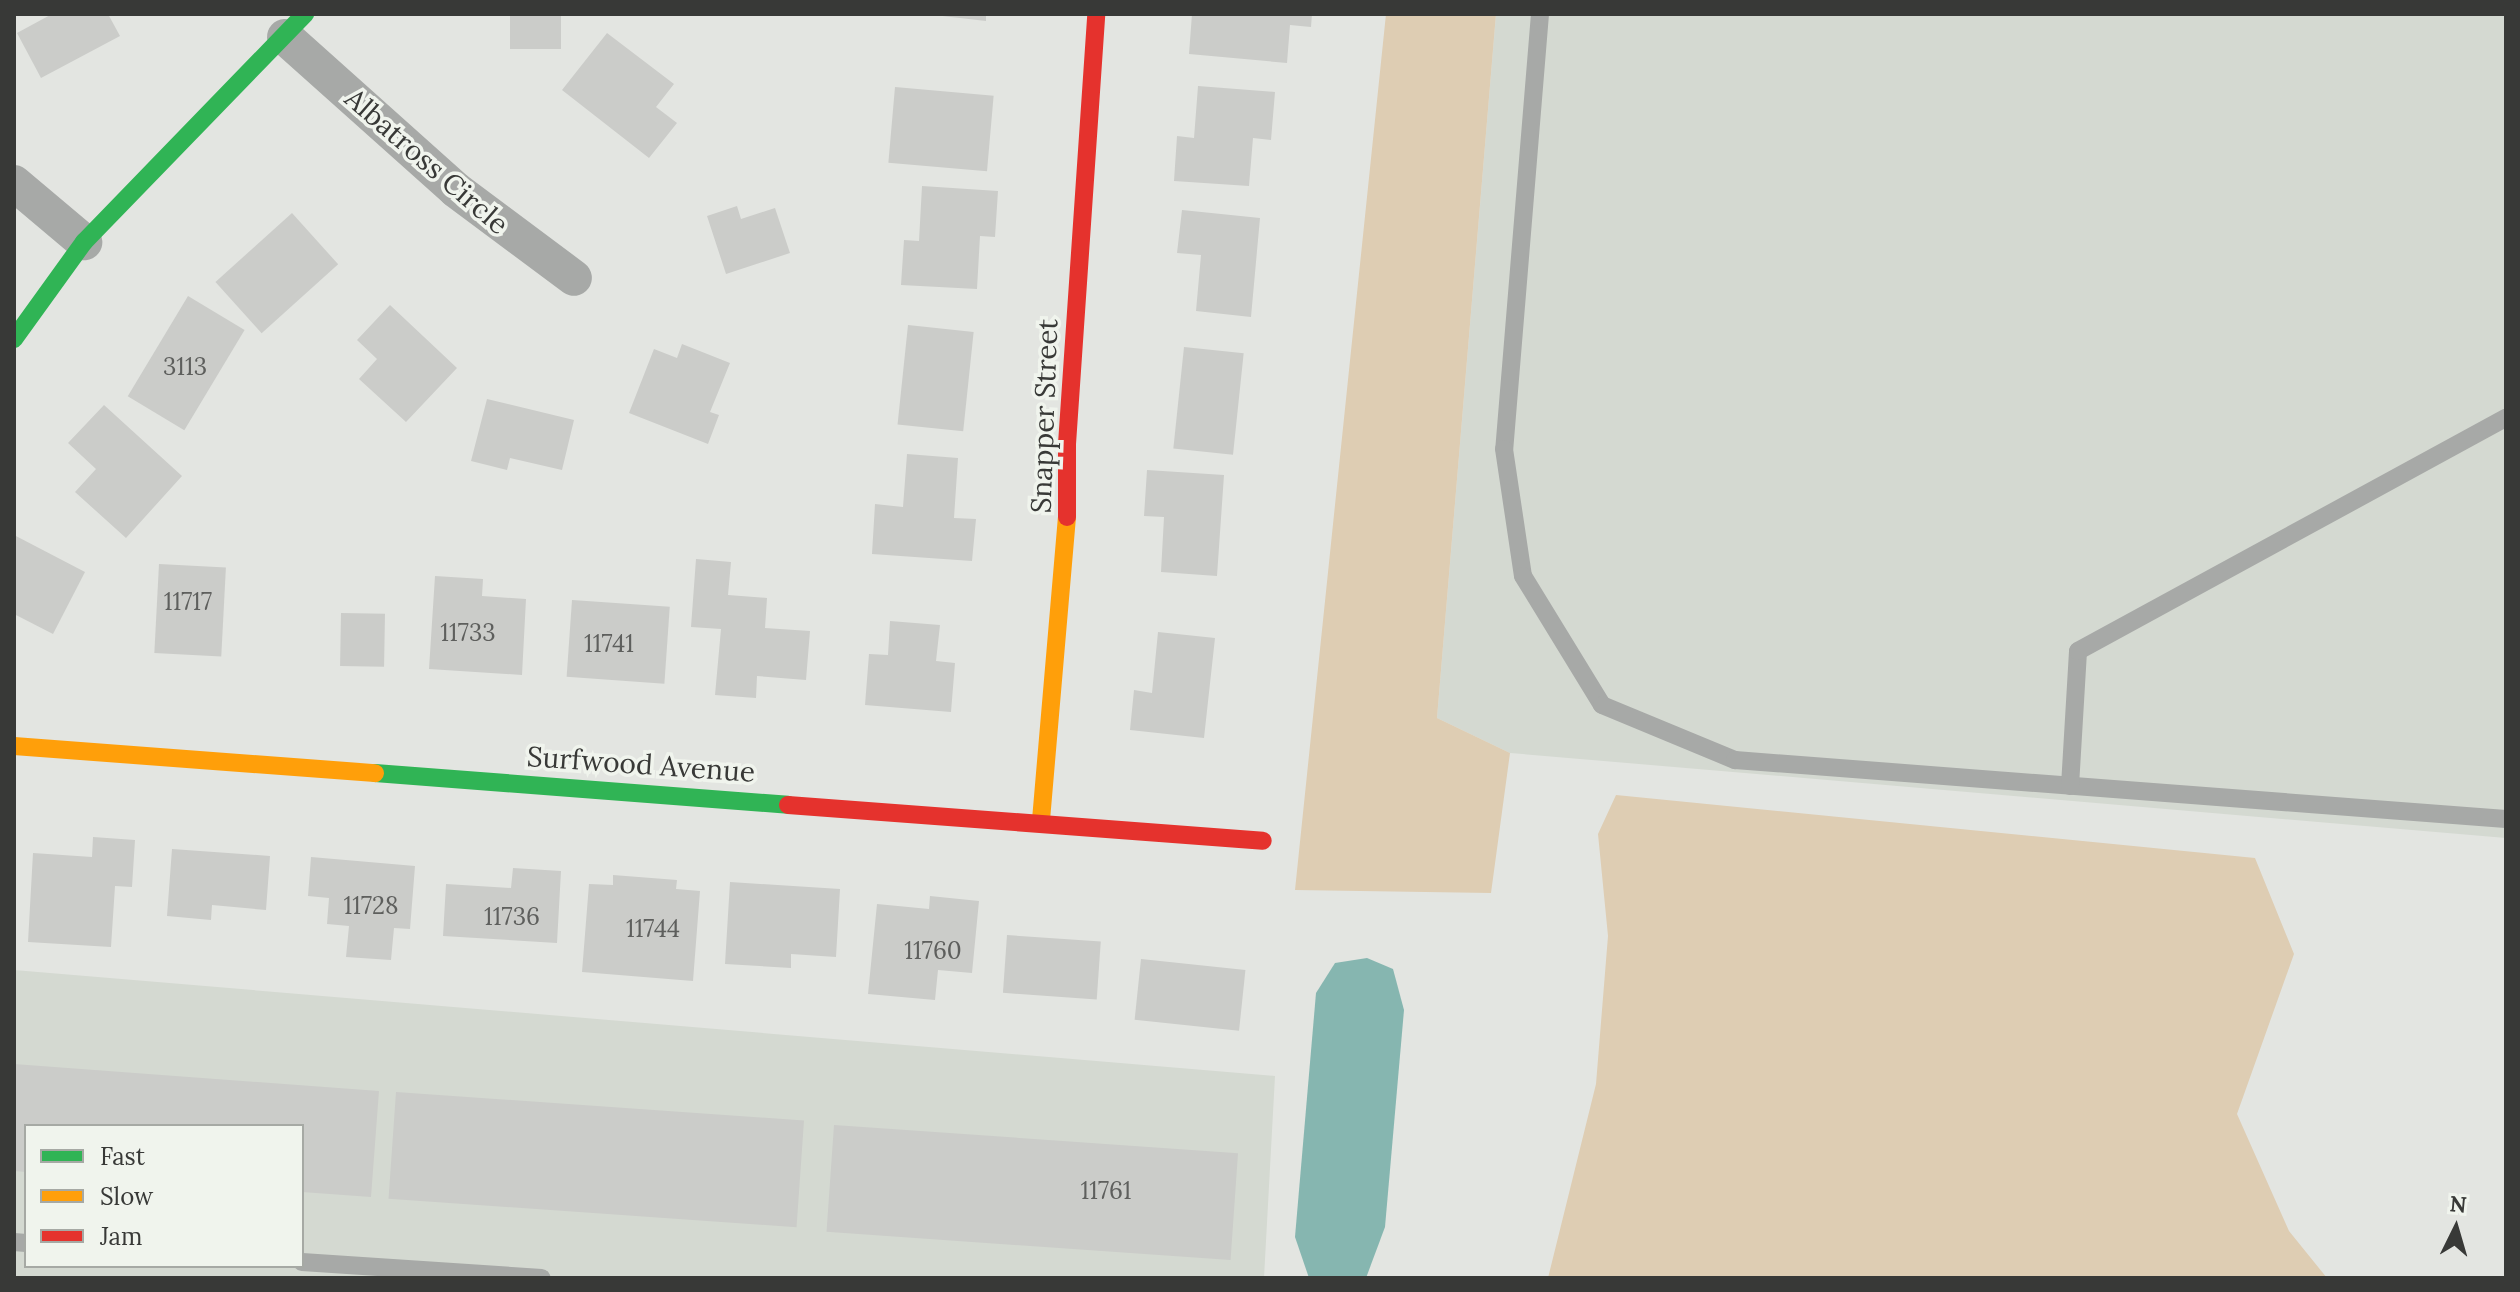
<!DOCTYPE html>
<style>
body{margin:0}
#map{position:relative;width:2520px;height:1292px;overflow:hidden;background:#e3e5e1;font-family:Lora,serif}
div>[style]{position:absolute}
.built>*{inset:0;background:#d4d9d1}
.green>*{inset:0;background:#decdb3}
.water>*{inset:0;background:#86b6b0}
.building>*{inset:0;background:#cbccc9;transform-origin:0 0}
.lane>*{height:18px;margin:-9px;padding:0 9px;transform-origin:9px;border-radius:9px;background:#a7a9a7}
.street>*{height:36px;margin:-18px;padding:0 18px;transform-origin:18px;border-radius:18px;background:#a7a9a7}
.fast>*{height:18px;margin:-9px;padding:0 9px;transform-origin:9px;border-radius:9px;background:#30b455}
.slow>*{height:18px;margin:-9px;padding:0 9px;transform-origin:9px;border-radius:9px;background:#ff9f0a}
.jam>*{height:18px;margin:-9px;padding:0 9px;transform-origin:9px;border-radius:9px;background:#e5322d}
span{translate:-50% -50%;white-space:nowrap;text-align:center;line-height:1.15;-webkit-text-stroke:7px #f0f4ed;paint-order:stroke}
.number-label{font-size:24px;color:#5e5f5d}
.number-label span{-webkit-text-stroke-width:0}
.street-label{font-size:28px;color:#383937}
.frame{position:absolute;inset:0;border:16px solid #383937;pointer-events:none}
.legend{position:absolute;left:24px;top:1124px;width:280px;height:144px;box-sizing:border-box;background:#f0f4ed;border:2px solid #a6a9a4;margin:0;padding:10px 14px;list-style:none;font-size:24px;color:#383937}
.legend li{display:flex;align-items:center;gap:16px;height:40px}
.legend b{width:40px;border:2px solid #a6a9a4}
.north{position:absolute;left:2416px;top:1188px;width:80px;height:80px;-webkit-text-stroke:6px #f0f4ed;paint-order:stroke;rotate:5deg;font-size:22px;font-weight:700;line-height:32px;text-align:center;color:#383937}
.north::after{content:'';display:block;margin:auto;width:28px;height:36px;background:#383937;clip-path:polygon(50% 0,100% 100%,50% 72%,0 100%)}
</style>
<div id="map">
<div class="built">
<i style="clip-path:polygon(1496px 14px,2506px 14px,2506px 838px,1510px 753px,1437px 718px)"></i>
<i style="clip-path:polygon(evenodd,14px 970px,1275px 1076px,1264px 1278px,14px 1278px,14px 970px,26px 1126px,302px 1126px,302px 1266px,26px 1266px,26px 1126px)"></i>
</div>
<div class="green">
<i style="clip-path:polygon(1386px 14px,1496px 14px,1437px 718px,1510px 753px,1491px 893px,1295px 890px)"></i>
<i style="clip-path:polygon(1616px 795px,2255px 858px,2294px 954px,2237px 1114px,2289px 1231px,2327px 1278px,1548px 1278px,1596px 1084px,1608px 936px,1598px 834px)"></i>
</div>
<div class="water">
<i style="clip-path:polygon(1367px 958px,1393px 969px,1404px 1010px,1385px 1227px,1366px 1278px,1309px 1278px,1295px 1237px,1316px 993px,1335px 963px)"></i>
</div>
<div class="building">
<i style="clip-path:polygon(52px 14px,108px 14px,120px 36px,41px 78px,17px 33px)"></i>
<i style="left:510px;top:14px;width:51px;height:35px"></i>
<i style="clip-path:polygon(925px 14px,986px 14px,986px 21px)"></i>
<i style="clip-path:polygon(1192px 14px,1312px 14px,1311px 27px,1290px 25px,1287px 63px,1189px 54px)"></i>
<i style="clip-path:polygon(607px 33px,674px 84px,656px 107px,677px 123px,649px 158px,562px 90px)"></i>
<i style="clip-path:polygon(1198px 86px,1275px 92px,1271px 140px,1253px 138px,1249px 186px,1174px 181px,1177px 136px,1194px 138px)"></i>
<i style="left:895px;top:87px;width:99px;height:76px;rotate:5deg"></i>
<i style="clip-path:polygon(922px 186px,998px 191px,995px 237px,980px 236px,977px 289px,901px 285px,904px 240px,919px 241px)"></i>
<i style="clip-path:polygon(737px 206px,741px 219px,775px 208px,790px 253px,726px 274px,707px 216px)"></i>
<i style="clip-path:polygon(1182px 210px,1260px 218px,1251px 317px,1196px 311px,1201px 255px,1177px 253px)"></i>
<i style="left:292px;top:213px;width:69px;height:103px;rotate:48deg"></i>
<i style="left:188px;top:296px;width:66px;height:117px;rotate:31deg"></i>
<i style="clip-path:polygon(390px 305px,457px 368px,406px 422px,359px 379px,377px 359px,357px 340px)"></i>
<i style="left:908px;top:325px;width:66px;height:100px;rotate:6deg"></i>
<i style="clip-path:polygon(682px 344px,730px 363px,710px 412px,719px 415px,708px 444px,629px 413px,654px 349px,677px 358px)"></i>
<i style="left:1184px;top:347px;width:60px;height:102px;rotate:6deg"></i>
<i style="clip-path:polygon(487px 399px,574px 420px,562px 470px,510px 458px,507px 470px,471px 461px)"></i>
<i style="clip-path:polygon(104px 405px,182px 476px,126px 538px,75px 492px,96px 469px,68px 443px)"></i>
<i style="clip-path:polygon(907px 454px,958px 458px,954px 518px,976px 519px,972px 561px,872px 554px,875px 504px,903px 507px)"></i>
<i style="clip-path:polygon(1147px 470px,1224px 475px,1217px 576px,1161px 572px,1164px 517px,1144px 516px)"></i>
<i style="clip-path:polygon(14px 535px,85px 572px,53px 634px,14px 614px)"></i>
<i style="clip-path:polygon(696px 559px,731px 562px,728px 595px,767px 598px,765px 628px,810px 631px,806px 680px,757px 676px,756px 698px,715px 695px,721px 629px,691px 627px)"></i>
<i style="left:159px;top:564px;width:67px;height:89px;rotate:3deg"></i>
<i style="clip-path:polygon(435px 576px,483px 579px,482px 596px,526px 599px,522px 675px,429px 669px)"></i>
<i style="left:572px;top:600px;width:98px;height:77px;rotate:4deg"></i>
<i style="left:341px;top:613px;width:44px;height:53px;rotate:1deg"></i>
<i style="clip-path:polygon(890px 621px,940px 625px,936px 661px,955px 663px,951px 712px,865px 705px,869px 654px,888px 655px)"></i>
<i style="clip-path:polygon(1158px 632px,1215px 638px,1204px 738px,1130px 730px,1134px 690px,1152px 693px)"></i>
<i style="clip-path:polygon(93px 837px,135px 840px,132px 887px,115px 886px,111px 947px,28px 942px,33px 853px,92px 857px)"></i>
<i style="clip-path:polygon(172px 849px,270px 856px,266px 910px,212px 905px,211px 920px,167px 916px)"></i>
<i style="clip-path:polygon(311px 857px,415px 866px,410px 929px,394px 928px,391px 960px,346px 957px,349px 926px,327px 924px,329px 898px,308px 896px)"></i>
<i style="clip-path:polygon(513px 868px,561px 871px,557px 943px,443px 936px,446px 884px,511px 888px)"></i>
<i style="clip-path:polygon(613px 875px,677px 880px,676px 889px,700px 891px,693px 981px,582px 972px,589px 884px,613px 885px)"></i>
<i style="clip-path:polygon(730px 882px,840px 889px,836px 957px,791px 954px,791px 968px,725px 964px)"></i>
<i style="clip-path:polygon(930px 896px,979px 901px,972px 973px,938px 970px,935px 1000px,868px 994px,877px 904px,929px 909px)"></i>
<i style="left:1007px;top:935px;width:94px;height:58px;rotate:4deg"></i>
<i style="left:1141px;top:959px;width:105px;height:61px;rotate:6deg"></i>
<i style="clip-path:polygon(14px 1064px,379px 1091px,371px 1197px,302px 1192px,302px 1126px,26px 1126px,26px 1172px,14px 1171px)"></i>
<i style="left:396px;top:1092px;width:409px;height:107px;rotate:4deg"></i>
<i style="left:834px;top:1125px;width:405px;height:107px;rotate:4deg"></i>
</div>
<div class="lane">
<i style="left:1540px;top:14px;width:436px;rotate:94.7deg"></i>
<i style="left:1504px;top:449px;width:128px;rotate:81.5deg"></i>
<i style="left:1523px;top:576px;width:151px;rotate:58.5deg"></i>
<i style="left:1602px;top:705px;width:144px;rotate:22.5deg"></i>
<i style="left:1735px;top:760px;width:773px;rotate:4.38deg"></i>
<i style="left:2070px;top:786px;width:135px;rotate:-86.6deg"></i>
<i style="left:2078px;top:651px;width:487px;rotate:-28.6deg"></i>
<i style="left:14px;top:1242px;width:12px;rotate:5deg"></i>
<i style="left:302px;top:1262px;width:240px;rotate:3.8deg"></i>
</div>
<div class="street">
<i style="left:285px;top:37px;width:229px;rotate:41.8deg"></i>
<i style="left:456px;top:190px;width:147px;rotate:36.7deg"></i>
<i style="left:14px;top:183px;width:92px;rotate:40.1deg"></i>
</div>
<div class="fast">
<i style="left:14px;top:339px;width:120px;rotate:-54.2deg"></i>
<i style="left:84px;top:242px;width:318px;rotate:-45.9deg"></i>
<i style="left:375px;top:773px;width:414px;rotate:4.4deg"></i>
</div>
<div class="slow">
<i style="left:14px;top:746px;width:362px;rotate:4.3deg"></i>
<i style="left:1041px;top:820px;width:304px;rotate:-85.1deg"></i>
</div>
<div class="jam">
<i style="left:1067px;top:517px;width:73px;rotate:-90deg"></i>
<i style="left:1067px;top:444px;width:431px;rotate:-86.1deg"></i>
<i style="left:788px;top:805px;width:476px;rotate:4.3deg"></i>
</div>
<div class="number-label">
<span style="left:185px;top:367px">3113</span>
<span style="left:188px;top:602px">11717</span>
<span style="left:468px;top:633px">11733</span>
<span style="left:609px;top:644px">11741</span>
<span style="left:371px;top:906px">11728</span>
<span style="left:512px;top:917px">11736</span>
<span style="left:653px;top:929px">11744</span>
<span style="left:933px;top:951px">11760</span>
<span style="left:1106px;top:1191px">11761</span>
</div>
<div class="street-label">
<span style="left:427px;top:161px;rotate:41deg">Albatross Circle</span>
<span style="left:1044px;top:416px;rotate:-88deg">Snapper Street</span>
<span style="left:641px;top:764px;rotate:4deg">Surfwood Avenue</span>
</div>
<div class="frame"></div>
<ul class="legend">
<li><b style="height:10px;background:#30b455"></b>Fast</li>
<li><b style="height:10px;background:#ff9f0a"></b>Slow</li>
<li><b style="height:10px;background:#e5322d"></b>Jam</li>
</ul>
<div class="north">N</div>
</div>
